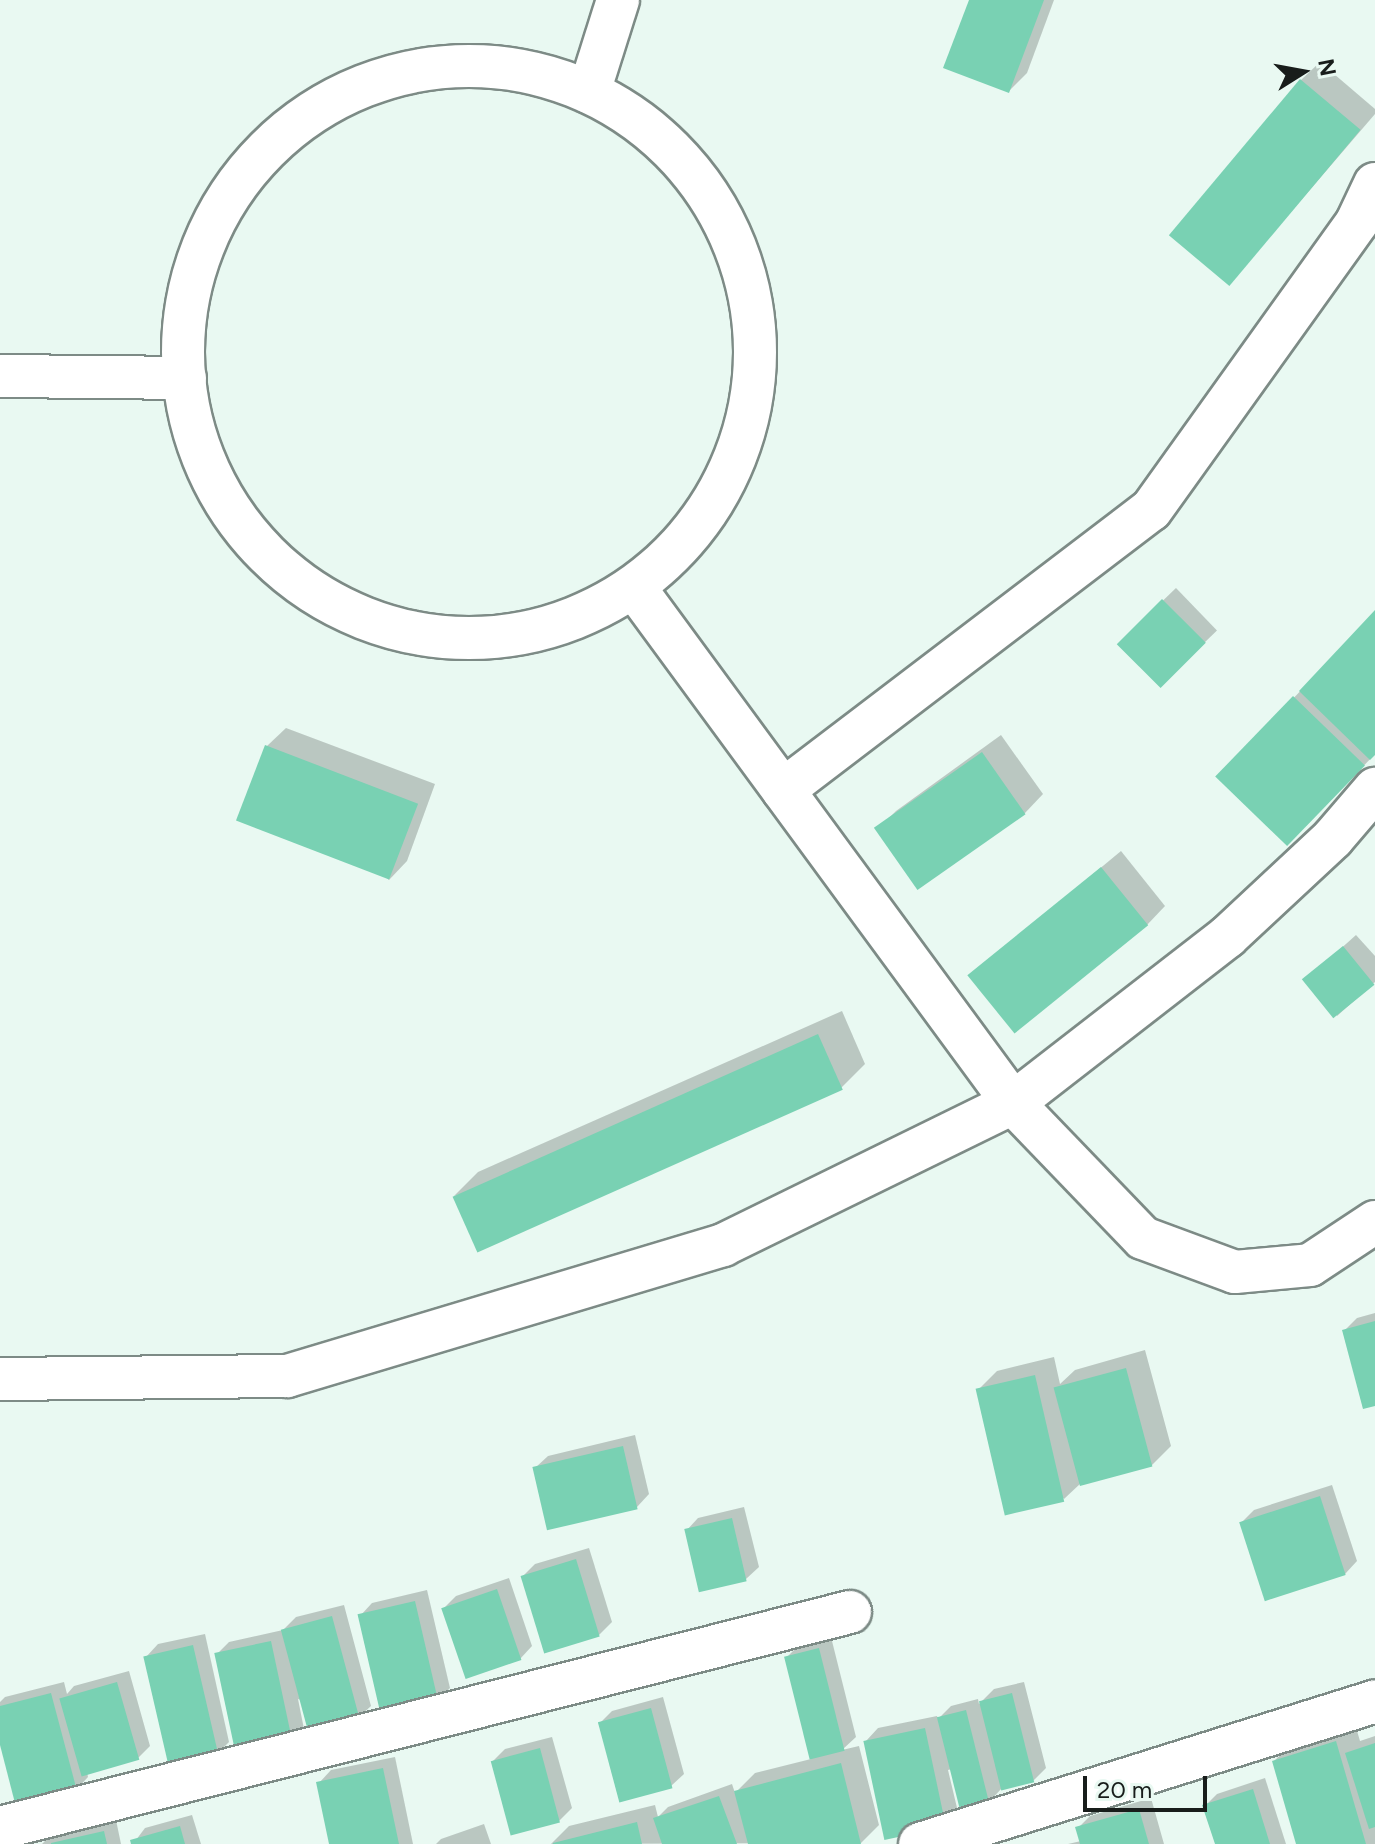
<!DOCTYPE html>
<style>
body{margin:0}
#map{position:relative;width:1375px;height:1844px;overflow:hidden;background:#e9f9f2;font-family:Figtree,sans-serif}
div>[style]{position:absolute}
.shadow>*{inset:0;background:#0003;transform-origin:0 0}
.building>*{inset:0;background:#79d1b3;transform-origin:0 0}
.roads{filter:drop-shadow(2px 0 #7d8b86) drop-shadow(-2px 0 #7d8b86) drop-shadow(0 2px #7d8b86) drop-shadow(0 -2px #7d8b86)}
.minor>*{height:42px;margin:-21px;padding:0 21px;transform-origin:21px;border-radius:21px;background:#fff}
.minor>.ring{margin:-21px;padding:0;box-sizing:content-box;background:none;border:42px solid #fff;border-radius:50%}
span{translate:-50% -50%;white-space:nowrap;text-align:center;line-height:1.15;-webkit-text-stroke:7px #e9f9f2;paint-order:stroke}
.north{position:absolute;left:1263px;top:32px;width:80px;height:80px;-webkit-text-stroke:6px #e9f9f2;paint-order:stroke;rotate:79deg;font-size:22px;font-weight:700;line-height:32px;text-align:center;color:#181d1b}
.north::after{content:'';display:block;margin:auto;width:28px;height:36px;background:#181d1b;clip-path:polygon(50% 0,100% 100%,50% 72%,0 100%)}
.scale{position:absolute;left:1083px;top:1776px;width:124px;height:36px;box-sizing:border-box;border:4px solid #181d1b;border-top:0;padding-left:10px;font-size:24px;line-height:28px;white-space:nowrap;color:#181d1b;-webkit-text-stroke:6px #e9f9f2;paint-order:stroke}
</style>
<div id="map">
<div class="shadow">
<i style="clip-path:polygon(971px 0,1054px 0,1027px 73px,1009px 91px)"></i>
<i style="clip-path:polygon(1320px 62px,1375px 109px,1375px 114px,1229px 284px,1301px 80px)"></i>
<i style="left:1176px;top:588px;width:59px;height:80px;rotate:46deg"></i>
<i style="clip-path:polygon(1375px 613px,1375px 754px,1306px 826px,1218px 777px)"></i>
<i style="clip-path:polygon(286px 728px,435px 784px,407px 861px,389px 880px,267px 746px)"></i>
<i style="clip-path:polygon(1001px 735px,1043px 794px,1025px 813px,878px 829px,896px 811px)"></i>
<i style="clip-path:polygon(1121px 851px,1165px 906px,1147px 925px,970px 976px)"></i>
<i style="clip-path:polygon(1356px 935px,1375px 956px,1375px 982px,1337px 1016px,1318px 969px)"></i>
<i style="clip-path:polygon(842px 1011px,865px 1064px,841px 1088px,454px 1196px,478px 1172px)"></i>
<i style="clip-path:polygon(1375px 1313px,1375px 1404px,1345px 1330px,1357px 1318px)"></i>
<i style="clip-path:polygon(1145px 1350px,1171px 1446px,1152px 1465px,1081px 1483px,1064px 1499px,978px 1390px,997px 1371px,1054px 1357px,1060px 1384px,1075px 1370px)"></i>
<i style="clip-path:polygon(635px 1435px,649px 1494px,637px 1507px,535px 1468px,548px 1456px)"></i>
<i style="clip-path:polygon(1332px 1485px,1357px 1561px,1345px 1574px,1241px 1523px,1254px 1510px)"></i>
<i style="clip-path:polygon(744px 1507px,759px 1567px,746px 1579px,686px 1531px,698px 1518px)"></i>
<i style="clip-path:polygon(589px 1548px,612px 1622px,599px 1635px,523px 1576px,535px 1564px)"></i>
<i style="clip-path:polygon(509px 1578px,532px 1646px,520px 1659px,443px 1609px,456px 1596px)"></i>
<i style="clip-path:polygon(427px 1590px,450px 1688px,437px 1701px,360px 1616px,372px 1603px)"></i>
<i style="clip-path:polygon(344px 1605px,371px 1706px,358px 1718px,298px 1699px,305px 1734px,293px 1746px,217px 1654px,229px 1642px,283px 1630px,296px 1617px)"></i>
<i style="clip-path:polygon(205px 1634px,229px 1742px,217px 1754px,146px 1657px,158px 1644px)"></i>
<i style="clip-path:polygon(831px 1637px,856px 1737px,842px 1750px,859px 1746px,879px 1825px,861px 1843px,551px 1844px,569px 1826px,655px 1805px,658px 1817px,668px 1807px,732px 1784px,735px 1793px,755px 1773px,811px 1759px,786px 1658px,798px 1646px)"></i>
<i style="clip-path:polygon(129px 1671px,150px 1746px,138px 1758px,87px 1772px,88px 1777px,76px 1790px,0 1737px,0 1702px,5px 1697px,64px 1682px,67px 1694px,74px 1686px)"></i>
<i style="clip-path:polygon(1024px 1682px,1046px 1768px,1034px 1780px,1002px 1788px,989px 1802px,952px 1769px,948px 1770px,958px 1812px,945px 1825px,866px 1741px,878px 1728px,937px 1716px,938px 1719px,951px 1706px,978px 1699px,979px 1704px,994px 1689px)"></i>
<i style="clip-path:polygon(663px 1697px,684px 1774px,671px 1786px,600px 1723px,612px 1711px)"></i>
<i style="clip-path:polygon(1355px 1724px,1360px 1741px,1375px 1736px,1375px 1844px,1298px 1844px,1274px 1761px,1293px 1743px)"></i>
<i style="clip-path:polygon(552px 1737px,572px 1808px,559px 1821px,493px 1761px,505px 1749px)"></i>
<i style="clip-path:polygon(395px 1757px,413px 1844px,331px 1844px,319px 1783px,331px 1770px)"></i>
<i style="clip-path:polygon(1265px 1778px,1286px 1844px,1217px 1844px,1205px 1806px,1217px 1794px)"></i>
<i style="clip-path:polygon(1151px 1798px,1164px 1844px,1068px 1844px,1081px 1841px,1078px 1828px,1090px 1816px)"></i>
<i style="clip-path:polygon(192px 1815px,201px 1844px,133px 1844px,145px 1828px)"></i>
<i style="clip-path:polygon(116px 1820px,121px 1844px,42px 1844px,52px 1834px)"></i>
<i style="clip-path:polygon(484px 1824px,491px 1844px,436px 1844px,441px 1839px)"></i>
</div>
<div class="building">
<i style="clip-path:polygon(969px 0,1044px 0,1009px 93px,943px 68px)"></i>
<i style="left:1300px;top:79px;width:79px;height:204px;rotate:40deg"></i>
<i style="left:1162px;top:599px;width:62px;height:64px;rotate:45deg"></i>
<i style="clip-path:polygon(1375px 610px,1375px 755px,1370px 760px,1299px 691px)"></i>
<i style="left:1293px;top:696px;width:100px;height:112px;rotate:44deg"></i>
<i style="left:265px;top:745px;width:164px;height:81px;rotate:21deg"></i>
<i style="left:982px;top:752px;width:76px;height:132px;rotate:55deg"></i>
<i style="left:1101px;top:867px;width:75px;height:172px;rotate:51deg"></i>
<i style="left:1343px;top:946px;width:50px;height:53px;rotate:51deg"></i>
<i style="left:818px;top:1034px;width:61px;height:400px;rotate:66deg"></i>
<i style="clip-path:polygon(1375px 1321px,1375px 1406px,1363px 1409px,1342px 1330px)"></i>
<i style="left:1126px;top:1368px;width:102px;height:75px;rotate:75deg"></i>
<i style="left:1035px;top:1375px;width:130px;height:61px;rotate:77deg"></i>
<i style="left:623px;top:1446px;width:65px;height:93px;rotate:77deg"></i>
<i style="left:1320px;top:1496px;width:83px;height:85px;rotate:72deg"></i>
<i style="left:732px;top:1518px;width:65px;height:49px;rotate:77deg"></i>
<i style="left:576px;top:1559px;width:81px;height:58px;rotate:73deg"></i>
<i style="left:497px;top:1589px;width:75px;height:59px;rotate:71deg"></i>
<i style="left:415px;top:1601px;width:104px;height:59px;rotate:77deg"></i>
<i style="left:332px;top:1616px;width:107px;height:53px;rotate:75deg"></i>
<i style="left:271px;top:1641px;width:109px;height:58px;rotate:78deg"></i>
<i style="left:193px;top:1645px;width:114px;height:51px;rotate:77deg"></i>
<i style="left:819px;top:1648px;width:106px;height:36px;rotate:76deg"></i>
<i style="left:117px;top:1682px;width:81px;height:60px;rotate:74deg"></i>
<i style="clip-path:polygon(51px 1693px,77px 1791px,16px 1807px,0 1745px,0 1706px)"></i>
<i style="left:1012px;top:1693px;width:92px;height:34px;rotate:76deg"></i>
<i style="left:651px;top:1708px;width:83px;height:55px;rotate:75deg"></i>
<i style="left:966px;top:1710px;width:97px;height:30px;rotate:76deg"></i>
<i style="left:925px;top:1728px;width:101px;height:63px;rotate:78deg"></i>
<i style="clip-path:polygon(1336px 1741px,1366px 1844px,1296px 1844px,1272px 1761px)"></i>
<i style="clip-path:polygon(1375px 1743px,1375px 1827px,1369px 1829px,1345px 1753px)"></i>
<i style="left:540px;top:1748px;width:77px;height:51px;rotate:75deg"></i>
<i style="clip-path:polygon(841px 1763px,861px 1844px,748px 1844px,734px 1791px)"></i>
<i style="clip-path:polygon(383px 1768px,399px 1844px,329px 1844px,316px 1782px)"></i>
<i style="clip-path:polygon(1253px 1789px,1270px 1844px,1215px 1844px,1202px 1805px)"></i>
<i style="clip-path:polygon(719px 1796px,737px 1844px,662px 1844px,653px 1818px)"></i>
<i style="clip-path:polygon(1139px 1809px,1149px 1844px,1080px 1844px,1075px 1827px)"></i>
<i style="clip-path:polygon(637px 1822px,642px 1844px,553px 1844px,553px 1843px)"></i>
<i style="clip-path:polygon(180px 1826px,185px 1844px,131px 1844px,130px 1840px)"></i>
<i style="clip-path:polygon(104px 1831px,107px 1844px,51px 1844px,51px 1843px)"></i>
</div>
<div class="roads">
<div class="minor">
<i class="ring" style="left:183px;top:66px;width:530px;height:530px"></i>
<i style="left:589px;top:92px;width:96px;rotate:-72.5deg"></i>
<i style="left:0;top:376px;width:185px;rotate:0.6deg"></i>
<i style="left:634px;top:587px;width:640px;rotate:53.7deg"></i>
<i style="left:1013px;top:1103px;width:187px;rotate:46.1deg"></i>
<i style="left:1143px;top:1238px;width:98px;rotate:20.3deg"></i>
<i style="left:1235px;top:1272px;width:75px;rotate:-5.3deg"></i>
<i style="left:1310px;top:1265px;width:78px;rotate:-33.5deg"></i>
<i style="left:783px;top:790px;width:462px;rotate:-37.3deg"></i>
<i style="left:1151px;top:510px;width:354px;rotate:-54.4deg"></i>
<i style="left:1357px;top:222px;width:42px;rotate:-64.7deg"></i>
<i style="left:0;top:1379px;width:287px;rotate:-0.6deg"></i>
<i style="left:287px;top:1376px;width:455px;rotate:-16.7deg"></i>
<i style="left:723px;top:1245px;width:323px;rotate:-26.1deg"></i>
<i style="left:1013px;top:1103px;width:271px;rotate:-37.8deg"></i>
<i style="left:1227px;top:937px;width:145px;rotate:-43deg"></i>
<i style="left:1333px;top:838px;width:65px;rotate:-49.4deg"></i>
<i style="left:0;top:1828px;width:877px;rotate:-14.26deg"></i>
<i style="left:920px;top:1844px;width:477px;rotate:-17.4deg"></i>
</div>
</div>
<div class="north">N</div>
<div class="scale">20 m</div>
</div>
